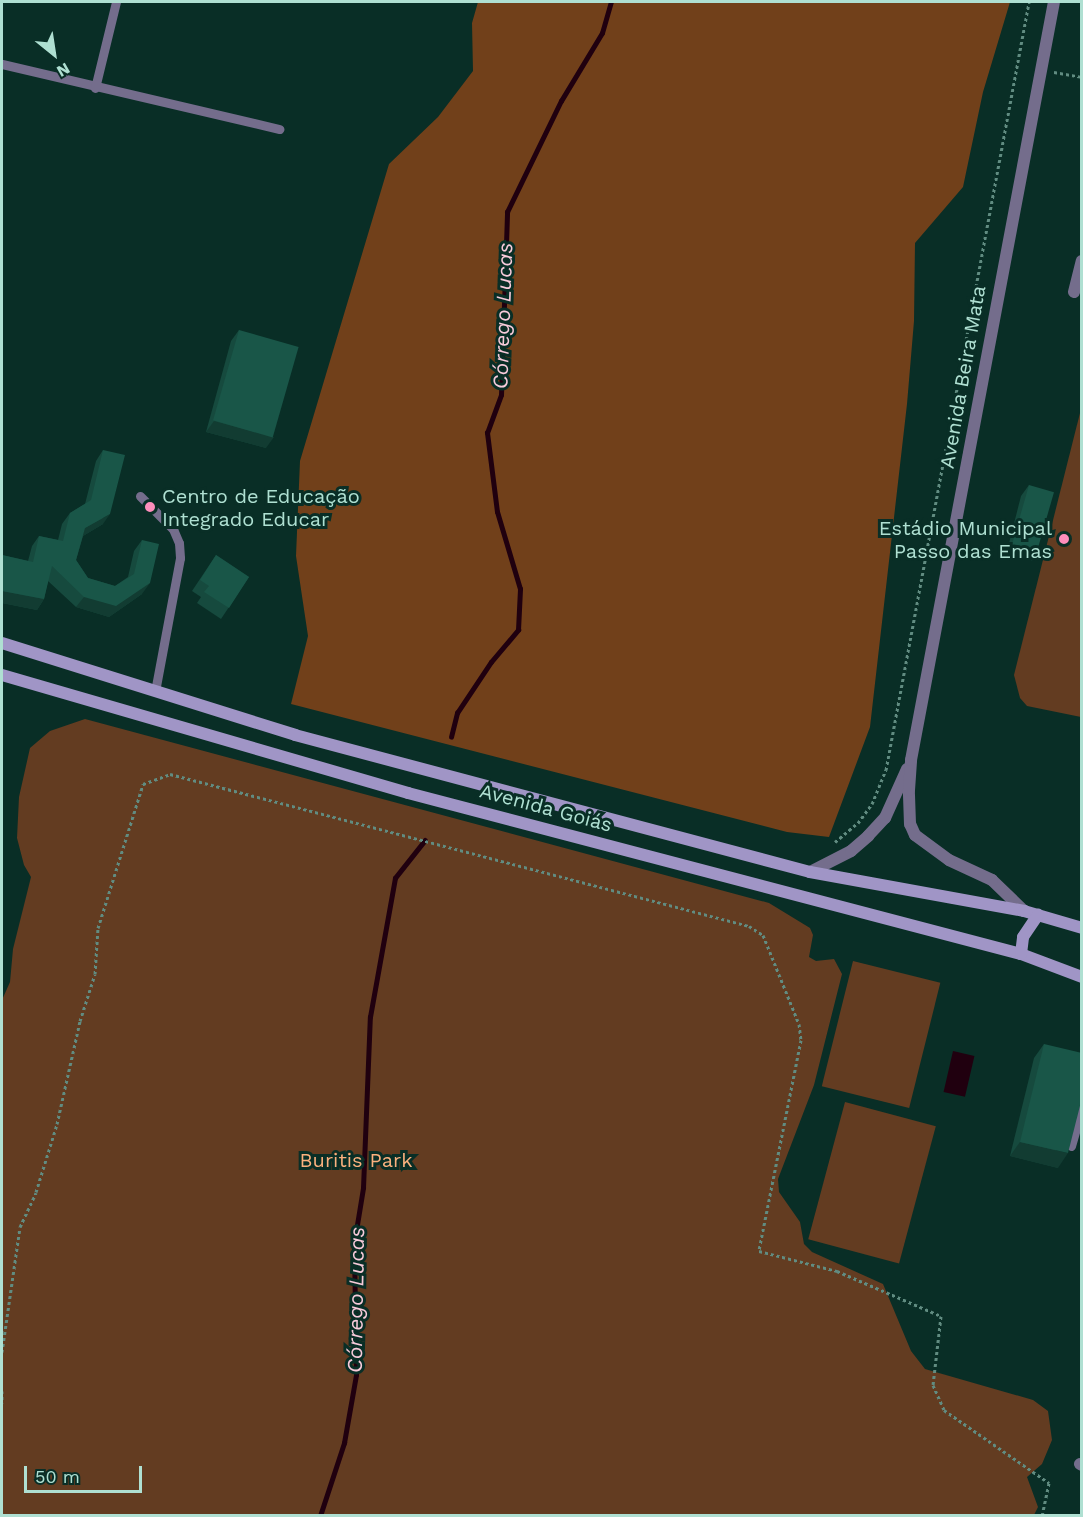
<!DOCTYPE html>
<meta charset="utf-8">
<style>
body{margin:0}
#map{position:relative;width:1083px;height:1517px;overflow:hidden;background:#092e26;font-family:"Work Sans",sans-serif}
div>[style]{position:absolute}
.green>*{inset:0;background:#633c21;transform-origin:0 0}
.forest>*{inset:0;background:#71401a}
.water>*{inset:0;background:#20000f;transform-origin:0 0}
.stream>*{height:4.5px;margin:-2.25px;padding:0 2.25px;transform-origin:2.25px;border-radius:2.25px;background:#20000f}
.path>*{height:3px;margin-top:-1.5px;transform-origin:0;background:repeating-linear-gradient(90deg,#618c81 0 3px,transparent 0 6px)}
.service>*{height:9px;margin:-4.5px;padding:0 4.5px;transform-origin:4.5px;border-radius:4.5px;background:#746d8c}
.minor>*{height:12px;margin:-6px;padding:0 6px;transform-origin:6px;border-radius:6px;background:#746d8c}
.secondary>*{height:12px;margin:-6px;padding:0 6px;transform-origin:6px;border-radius:6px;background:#a095c6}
.wall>*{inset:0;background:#164a3e}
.shaded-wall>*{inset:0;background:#123c32}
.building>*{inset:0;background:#195648;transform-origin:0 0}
.dots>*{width:16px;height:16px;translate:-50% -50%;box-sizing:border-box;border:3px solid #092e26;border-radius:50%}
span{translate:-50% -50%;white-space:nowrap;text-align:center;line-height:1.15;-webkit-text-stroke:6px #092e26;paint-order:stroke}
.street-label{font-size:20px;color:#afe0d2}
.poi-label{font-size:20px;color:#afe0d2}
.left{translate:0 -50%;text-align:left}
.right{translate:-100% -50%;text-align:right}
.park-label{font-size:20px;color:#fbb17e}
.water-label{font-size:21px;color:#f8cbdb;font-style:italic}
.frame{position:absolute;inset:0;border:3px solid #afe0d2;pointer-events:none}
.north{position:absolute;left:24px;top:24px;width:60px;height:60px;-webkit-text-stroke:4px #092e26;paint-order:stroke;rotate:150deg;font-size:16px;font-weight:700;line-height:24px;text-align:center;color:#afe0d2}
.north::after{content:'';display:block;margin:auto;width:21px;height:27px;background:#afe0d2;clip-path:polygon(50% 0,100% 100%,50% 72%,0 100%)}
.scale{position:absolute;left:24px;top:1466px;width:118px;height:27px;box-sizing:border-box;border:3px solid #afe0d2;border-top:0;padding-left:8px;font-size:18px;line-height:21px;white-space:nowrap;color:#afe0d2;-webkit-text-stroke:4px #092e26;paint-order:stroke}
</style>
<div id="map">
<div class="green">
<i style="clip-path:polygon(1081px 409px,1081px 717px,1027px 706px,1020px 698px,1014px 675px)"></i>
<i style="clip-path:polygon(85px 719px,769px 903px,810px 928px,813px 935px,809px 957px,816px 961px,834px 959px,842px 974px,814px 1085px,778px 1179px,779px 1192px,800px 1222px,804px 1244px,812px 1252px,883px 1284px,911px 1351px,925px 1369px,1033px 1400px,1048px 1411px,1052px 1440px,1042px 1464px,1027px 1477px,1038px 1507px,1034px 1515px,2px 1515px,2px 1000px,10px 982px,13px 949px,31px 877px,24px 865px,17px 838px,19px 797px,30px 748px,50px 731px)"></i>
<i style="left:853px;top:961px;width:90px;height:129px;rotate:14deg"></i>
<i style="left:845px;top:1102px;width:94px;height:142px;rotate:15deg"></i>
</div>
<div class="forest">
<i style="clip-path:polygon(478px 2px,1010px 2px,983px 92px,963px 187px,915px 243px,914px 321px,907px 404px,870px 727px,829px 837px,787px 832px,291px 704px,308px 636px,296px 556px,300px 461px,389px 164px,438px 117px,473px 71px,472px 23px)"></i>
</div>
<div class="water">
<i style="left:953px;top:1051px;width:22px;height:42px;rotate:13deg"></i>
</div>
<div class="stream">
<i style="left:451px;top:737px;width:25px;rotate:-76deg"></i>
<i style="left:457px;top:713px;width:61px;rotate:-56.3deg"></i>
<i style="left:491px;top:662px;width:42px;rotate:-49.8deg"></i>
<i style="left:518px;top:630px;width:41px;rotate:-87.2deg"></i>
<i style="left:520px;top:589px;width:80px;rotate:-106.6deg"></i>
<i style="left:497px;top:512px;width:80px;rotate:-97.2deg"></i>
<i style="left:487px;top:433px;width:40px;rotate:-69.8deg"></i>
<i style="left:501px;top:395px;width:183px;rotate:-88.1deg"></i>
<i style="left:507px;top:212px;width:123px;rotate:-64.1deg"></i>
<i style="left:561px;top:101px;width:79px;rotate:-58.9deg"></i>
<i style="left:602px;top:33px;width:32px;rotate:-74deg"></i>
<i style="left:320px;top:1516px;width:77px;rotate:-71.8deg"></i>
<i style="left:344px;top:1443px;width:69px;rotate:-80deg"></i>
<i style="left:356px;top:1375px;width:132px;rotate:-90.9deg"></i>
<i style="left:354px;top:1243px;width:56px;rotate:-80.7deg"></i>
<i style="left:363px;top:1188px;width:171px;rotate:-87.7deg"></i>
<i style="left:370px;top:1017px;width:141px;rotate:-79.8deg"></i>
<i style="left:395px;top:878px;width:48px;rotate:-51.7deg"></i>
</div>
<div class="path">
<i style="left:1054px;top:72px;width:28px;rotate:10deg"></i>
<i style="left:835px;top:842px;width:30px;rotate:-40deg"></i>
<i style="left:858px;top:823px;width:24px;rotate:-54deg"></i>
<i style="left:872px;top:804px;width:37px;rotate:-68deg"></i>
<i style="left:886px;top:770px;width:781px;rotate:-79.45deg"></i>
<i style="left:2px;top:1352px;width:126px;rotate:-81.8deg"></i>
<i style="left:20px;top:1227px;width:38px;rotate:-65deg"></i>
<i style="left:36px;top:1192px;width:71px;rotate:-72.8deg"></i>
<i style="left:57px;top:1124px;width:106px;rotate:-77.4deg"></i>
<i style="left:80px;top:1021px;width:49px;rotate:-72.3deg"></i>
<i style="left:95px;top:974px;width:46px;rotate:-86.3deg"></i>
<i style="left:98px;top:928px;width:151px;rotate:-72.6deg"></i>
<i style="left:143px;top:784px;width:29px;rotate:-20deg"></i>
<i style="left:170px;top:774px;width:599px;rotate:14.71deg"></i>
<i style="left:749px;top:926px;width:17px;rotate:33deg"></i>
<i style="left:763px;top:935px;width:96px;rotate:68deg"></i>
<i style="left:799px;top:1024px;width:16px;rotate:83deg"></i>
<i style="left:801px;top:1040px;width:215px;rotate:101.3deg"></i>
<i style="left:759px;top:1251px;width:81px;rotate:14.4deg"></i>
<i style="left:837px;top:1271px;width:113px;rotate:23.4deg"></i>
<i style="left:941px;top:1316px;width:69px;rotate:96.6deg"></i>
<i style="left:933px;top:1385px;width:27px;rotate:66deg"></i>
<i style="left:944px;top:1410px;width:128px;rotate:34.8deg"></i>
<i style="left:1049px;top:1483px;width:34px;rotate:102deg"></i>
<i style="left:2px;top:1391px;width:12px;rotate:90deg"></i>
</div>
<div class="service">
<i style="left:2px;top:64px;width:285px;rotate:13.2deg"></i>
<i style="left:95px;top:88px;width:89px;rotate:-76.3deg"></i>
<i style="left:140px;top:496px;width:47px;rotate:45deg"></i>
<i style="left:173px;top:529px;width:15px;rotate:67deg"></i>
<i style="left:179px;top:543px;width:15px;rotate:86deg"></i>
<i style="left:180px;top:558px;width:135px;rotate:100.6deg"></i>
<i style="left:1071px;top:1146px;width:40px;rotate:-74deg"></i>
</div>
<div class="minor">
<i style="left:1074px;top:292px;width:32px;rotate:-76deg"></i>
<i style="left:810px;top:872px;width:46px;rotate:-27.1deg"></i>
<i style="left:851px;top:851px;width:23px;rotate:-41deg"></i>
<i style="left:868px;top:836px;width:25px;rotate:-47deg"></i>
<i style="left:885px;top:818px;width:54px;rotate:-65.8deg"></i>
<i style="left:1024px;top:911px;width:45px;rotate:-135.9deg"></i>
<i style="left:992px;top:880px;width:47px;rotate:-155.1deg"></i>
<i style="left:949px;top:860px;width:42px;rotate:-143.7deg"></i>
<i style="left:915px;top:835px;width:12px;rotate:-114deg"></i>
<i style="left:910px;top:824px;width:34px;rotate:-92deg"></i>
<i style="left:909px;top:790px;width:30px;rotate:-86deg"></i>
<i style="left:911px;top:760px;width:771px;rotate:-79.32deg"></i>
<i style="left:1080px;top:1464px;width:2px;rotate:27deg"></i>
</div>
<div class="secondary">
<i style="left:2px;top:643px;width:307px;rotate:17.4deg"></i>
<i style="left:295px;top:735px;width:533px;rotate:14.9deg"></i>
<i style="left:810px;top:872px;width:218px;rotate:10.3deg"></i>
<i style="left:1024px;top:911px;width:60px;rotate:16.3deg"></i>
<i style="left:2px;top:675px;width:423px;rotate:16.2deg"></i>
<i style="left:408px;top:793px;width:634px;rotate:14.72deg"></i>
<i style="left:1021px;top:954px;width:65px;rotate:20.7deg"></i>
<i style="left:1021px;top:954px;width:17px;rotate:-83deg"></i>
<i style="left:1023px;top:937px;width:27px;rotate:-56deg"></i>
</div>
<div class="wall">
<i style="clip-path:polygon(239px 330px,266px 448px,206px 432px,231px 341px)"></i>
<i style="clip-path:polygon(103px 450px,103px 524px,83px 536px,76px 560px,88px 578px,115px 586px,128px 577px,134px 551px,142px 540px,142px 594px,109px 617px,76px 607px,48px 581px,44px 599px,37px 610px,2px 603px,2px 555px,28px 561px,32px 546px,39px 536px,58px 540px,62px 524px,70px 513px,85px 504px,96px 461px)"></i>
<i style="clip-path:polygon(1029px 485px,1032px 561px,1006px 555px,1021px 496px)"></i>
<i style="clip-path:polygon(216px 555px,249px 577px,221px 619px,197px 603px,201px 597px,192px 591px)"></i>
<i style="clip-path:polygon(1044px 1044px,1058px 1168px,1010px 1156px,1034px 1058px)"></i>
</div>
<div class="shaded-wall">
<i style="clip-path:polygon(214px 421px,274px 437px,266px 448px,206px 432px)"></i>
<i style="clip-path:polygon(110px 514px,103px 524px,78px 539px,85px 528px)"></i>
<i style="clip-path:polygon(1014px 544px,1040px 550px,1032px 561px,1006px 555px)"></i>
<i style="clip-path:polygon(150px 583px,142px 594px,109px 617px,76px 607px,84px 597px)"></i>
<i style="clip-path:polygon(2px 591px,44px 599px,37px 610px,2px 603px)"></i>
<i style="clip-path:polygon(1020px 1142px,1068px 1153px,1058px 1168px,1010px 1156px)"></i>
</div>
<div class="building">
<i style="left:239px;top:330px;width:62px;height:94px;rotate:16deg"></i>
<i style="clip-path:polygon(103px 450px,125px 455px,110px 514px,85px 528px,76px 560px,88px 578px,115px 586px,134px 574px,142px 540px,159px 544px,150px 583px,116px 606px,84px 597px,52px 566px,44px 599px,2px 591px,2px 555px,33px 562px,39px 536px,63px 541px,70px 513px,91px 500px)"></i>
<i style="left:1029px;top:485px;width:26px;height:61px;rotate:16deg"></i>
<i style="clip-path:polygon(216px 555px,249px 577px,229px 608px,204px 592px,209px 586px,200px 580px)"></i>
<i style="clip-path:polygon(1044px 1044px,1082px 1053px,1082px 1098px,1068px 1153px,1020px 1142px)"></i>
</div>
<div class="dots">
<i style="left:150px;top:507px;background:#fe8ebc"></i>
<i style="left:1064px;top:539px;background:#fe8ebc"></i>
</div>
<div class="street-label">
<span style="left:963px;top:377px;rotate:-80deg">Avenida Beira Mata</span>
<span style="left:546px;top:808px;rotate:15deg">Avenida Goiás</span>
</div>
<div class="poi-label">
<span class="left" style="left:162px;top:508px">Centro de Educação<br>Integrado Educar</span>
<span class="right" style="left:1052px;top:540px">Estádio Municipal<br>Passo das Emas</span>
</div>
<div class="park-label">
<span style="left:356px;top:1160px">Buritis Park</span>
</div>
<div class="water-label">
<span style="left:503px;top:316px;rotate:-88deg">Córrego Lucas</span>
<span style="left:356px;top:1300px;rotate:-89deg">Córrego Lucas</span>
</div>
<div class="frame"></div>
<div class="north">N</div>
<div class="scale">50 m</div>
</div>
